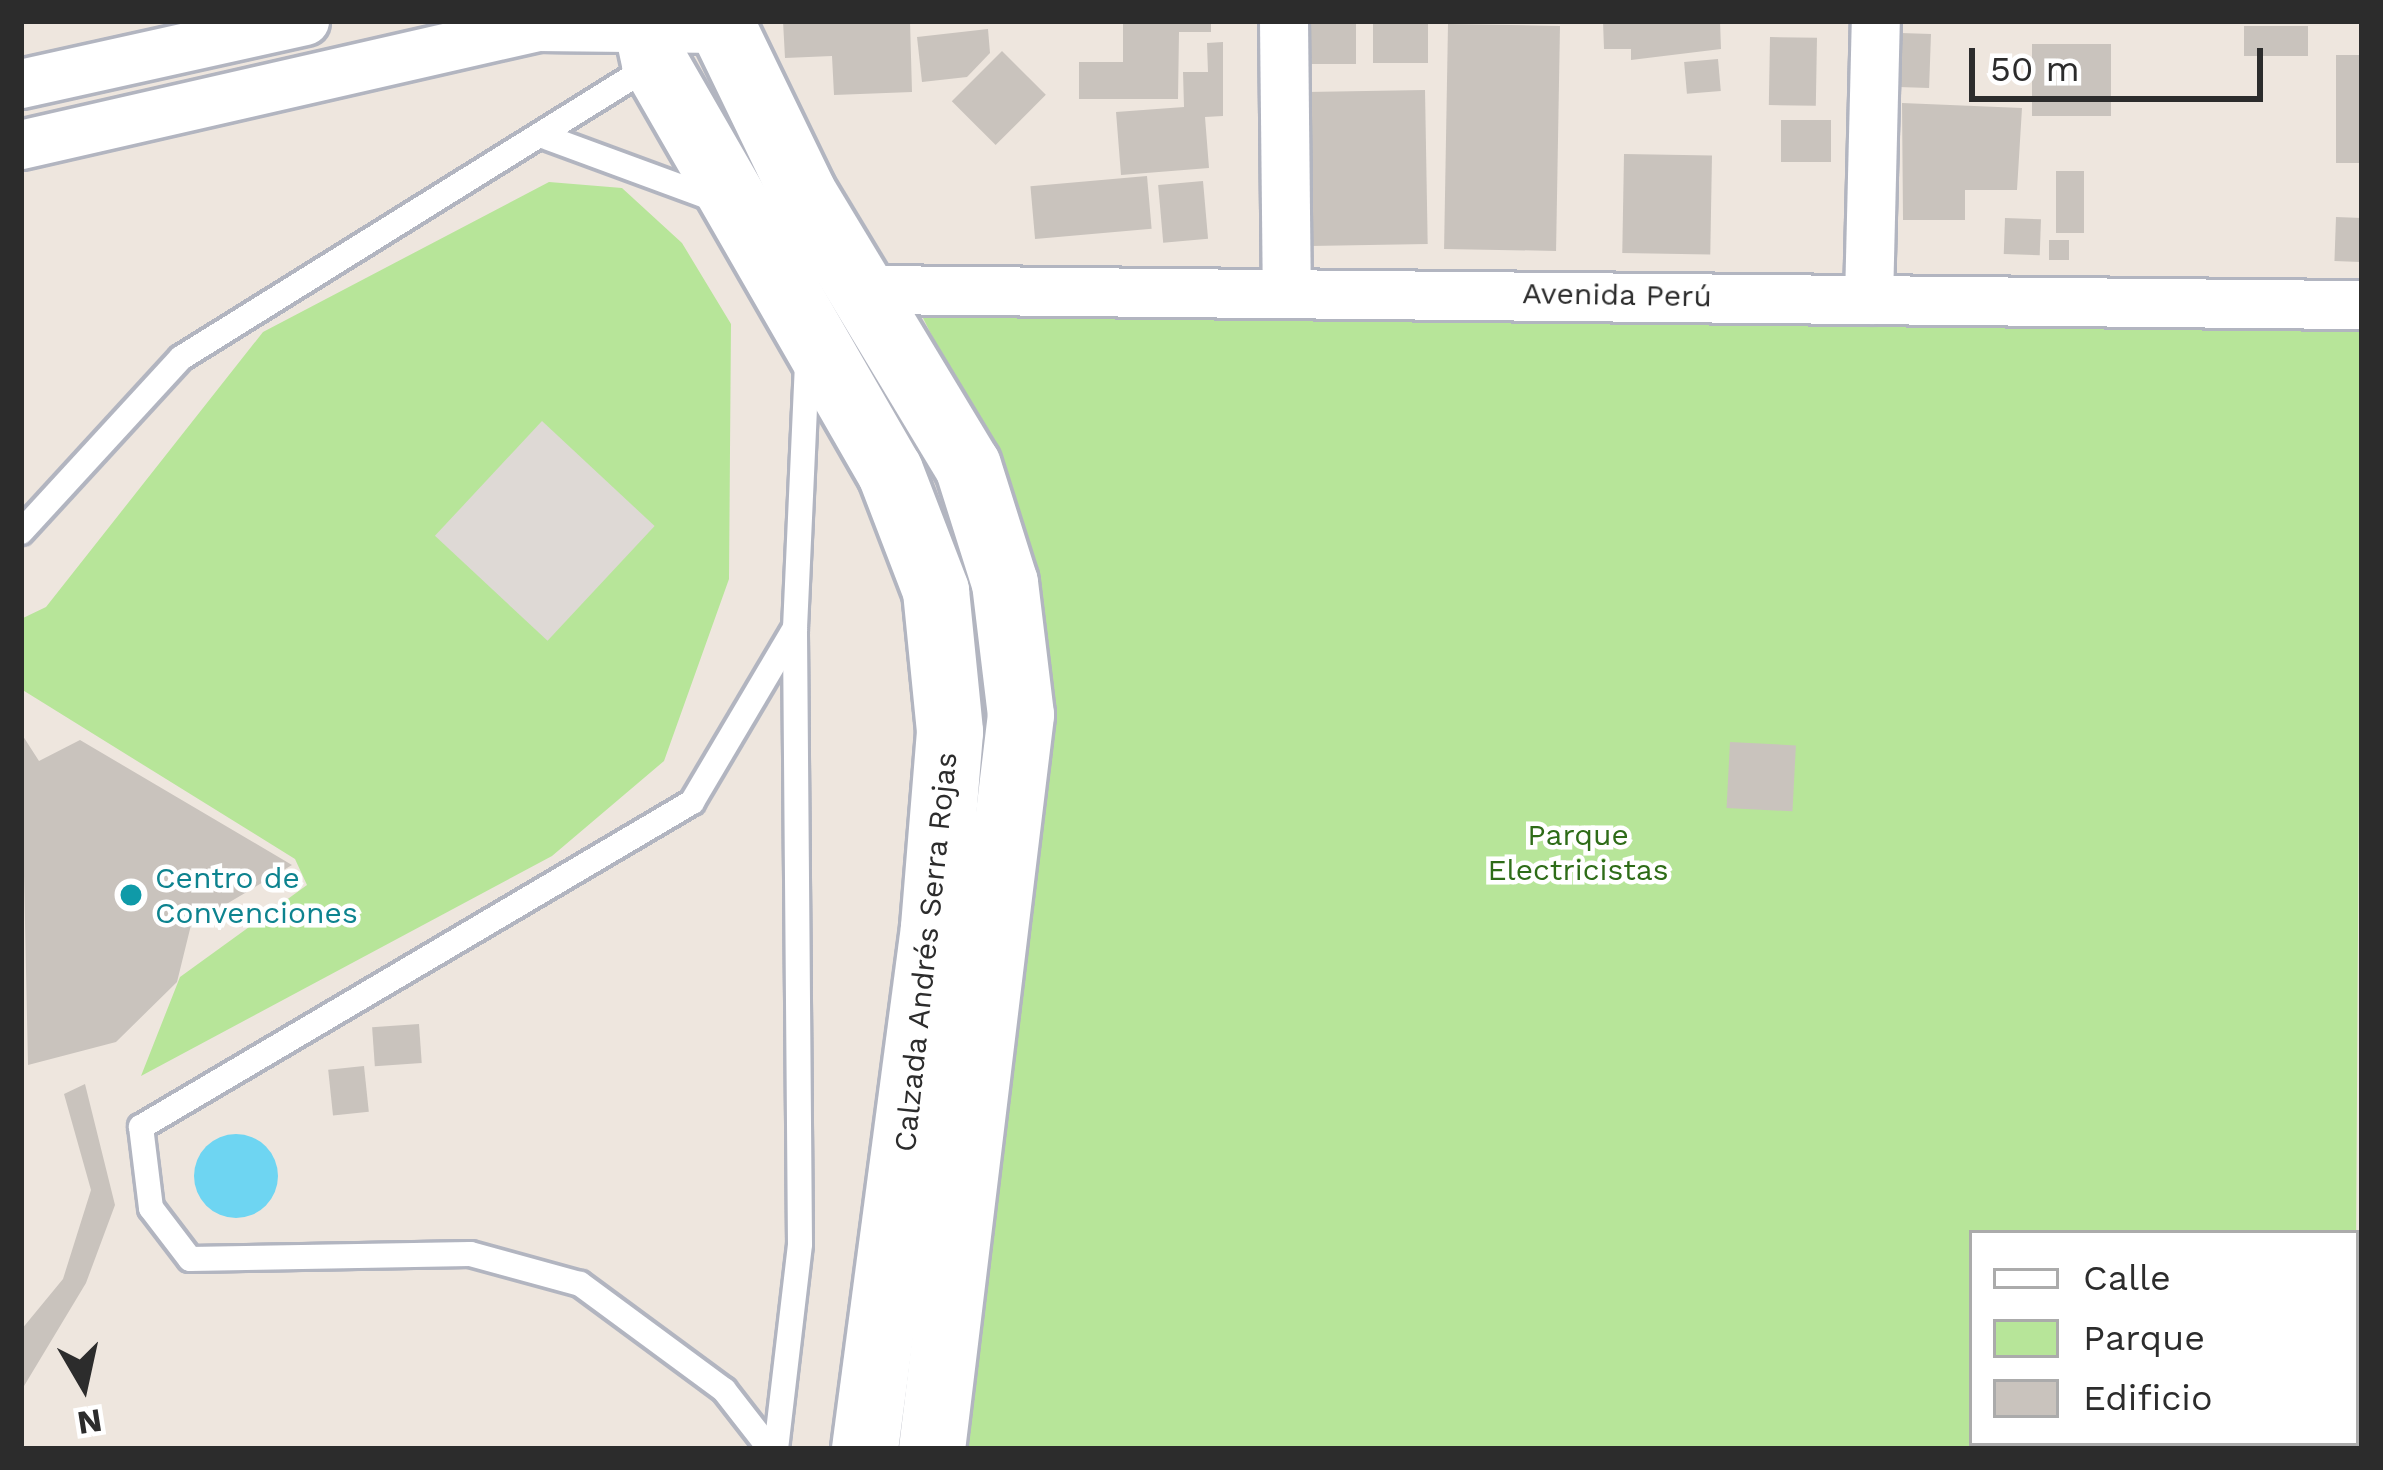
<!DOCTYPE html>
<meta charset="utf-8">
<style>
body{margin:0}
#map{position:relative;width:2383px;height:1470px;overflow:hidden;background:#eee6de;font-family:"Work Sans",sans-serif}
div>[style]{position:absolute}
.green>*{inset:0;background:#b7e599}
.plaza>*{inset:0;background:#ded9d5;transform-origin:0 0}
.water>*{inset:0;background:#6ed5f2}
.round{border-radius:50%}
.building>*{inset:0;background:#c9c3bd;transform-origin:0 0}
.roads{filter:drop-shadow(3px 0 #b2b5c0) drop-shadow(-3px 0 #b2b5c0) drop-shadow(0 3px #b2b5c0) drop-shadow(0 -3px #b2b5c0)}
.lane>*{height:24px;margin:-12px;padding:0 12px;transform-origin:12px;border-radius:12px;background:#fff}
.street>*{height:48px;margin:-24px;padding:0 24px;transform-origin:24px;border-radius:24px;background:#fff}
.secondary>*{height:66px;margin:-33px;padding:0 33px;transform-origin:33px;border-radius:33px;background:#fff}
.dots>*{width:33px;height:33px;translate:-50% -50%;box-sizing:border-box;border:6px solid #fff;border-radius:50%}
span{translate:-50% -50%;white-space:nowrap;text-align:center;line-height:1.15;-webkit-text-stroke:9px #fff;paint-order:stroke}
.street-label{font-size:30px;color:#2c2c2c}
.park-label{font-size:30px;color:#2e6c18}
.culture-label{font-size:30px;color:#0d838f}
.left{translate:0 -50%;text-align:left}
.frame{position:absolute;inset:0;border:24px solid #2c2c2c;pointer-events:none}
.legend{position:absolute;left:1969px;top:1230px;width:390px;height:216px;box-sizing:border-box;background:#fff;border:3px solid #ababab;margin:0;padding:15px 21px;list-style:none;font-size:36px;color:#2c2c2c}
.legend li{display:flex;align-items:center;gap:24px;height:60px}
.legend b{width:60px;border:3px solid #ababab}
.north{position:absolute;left:24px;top:1326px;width:120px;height:120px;-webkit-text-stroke:9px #fff;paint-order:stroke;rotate:171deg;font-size:33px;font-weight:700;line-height:48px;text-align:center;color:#2c2c2c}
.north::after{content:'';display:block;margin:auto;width:42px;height:54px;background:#2c2c2c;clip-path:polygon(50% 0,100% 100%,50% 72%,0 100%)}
.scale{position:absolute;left:1969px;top:48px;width:294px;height:54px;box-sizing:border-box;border:6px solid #2c2c2c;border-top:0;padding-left:15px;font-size:36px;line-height:42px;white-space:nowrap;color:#2c2c2c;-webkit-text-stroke:9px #fff;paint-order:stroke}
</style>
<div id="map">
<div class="green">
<i style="clip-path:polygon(549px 182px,622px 188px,682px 243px,731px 324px,729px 579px,664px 761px,552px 856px,141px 1076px,180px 977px,307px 885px,295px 859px,21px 689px,21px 619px,46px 607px,263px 332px)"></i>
<i style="clip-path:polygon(916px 304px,2362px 305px,2356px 1252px,2356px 1233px,1972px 1233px,1972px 1443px,2306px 1449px,958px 1449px,1049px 644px,994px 460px)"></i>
</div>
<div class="plaza">
<i style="left:542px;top:421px;width:154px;height:157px;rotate:43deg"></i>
</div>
<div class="water">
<i class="round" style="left:194px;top:1134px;width:84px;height:84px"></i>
</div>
<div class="building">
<i style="clip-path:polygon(783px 21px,910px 21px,912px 92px,834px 95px,832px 56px,785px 58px)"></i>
<i style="clip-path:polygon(1123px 21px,1211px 21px,1211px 32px,1179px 32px,1178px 99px,1079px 99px,1079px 62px,1123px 62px)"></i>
<i style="left:1307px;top:21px;width:49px;height:43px"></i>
<i style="left:1373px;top:21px;width:55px;height:42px"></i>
<i style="clip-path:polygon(1603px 21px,1720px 21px,1721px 49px,1631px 60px,1631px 49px,1604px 49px)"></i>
<i style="left:1448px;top:24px;width:112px;height:225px;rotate:1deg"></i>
<i style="left:2308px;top:26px;width:30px;height:64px;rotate:90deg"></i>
<i style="clip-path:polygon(988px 29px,990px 53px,967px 77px,922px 82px,917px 37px)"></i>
<i style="left:1901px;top:33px;width:30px;height:54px;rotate:2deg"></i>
<i style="left:1770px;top:37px;width:47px;height:68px;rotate:1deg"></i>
<i style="clip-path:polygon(1223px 42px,1223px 116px,1205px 117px,1209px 168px,1121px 175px,1116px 112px,1184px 107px,1183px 72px,1208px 72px,1207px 43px)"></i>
<i style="left:2032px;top:44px;width:79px;height:72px"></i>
<i style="left:1002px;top:51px;width:62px;height:71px;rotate:45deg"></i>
<i style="left:2336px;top:55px;width:26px;height:108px"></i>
<i style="left:1718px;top:59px;width:32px;height:34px;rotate:85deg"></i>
<i style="left:1425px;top:90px;width:154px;height:118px;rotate:89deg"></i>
<i style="clip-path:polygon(1902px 103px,2022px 108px,2017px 190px,1965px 190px,1965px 220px,1903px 220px)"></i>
<i style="left:1781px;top:120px;width:50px;height:42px"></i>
<i style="left:1624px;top:154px;width:88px;height:99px;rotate:1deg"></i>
<i style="left:2056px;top:171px;width:28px;height:62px"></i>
<i style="left:1147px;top:176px;width:53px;height:117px;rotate:85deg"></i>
<i style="left:1203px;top:181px;width:58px;height:45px;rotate:85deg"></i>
<i style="left:2336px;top:217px;width:26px;height:44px;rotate:2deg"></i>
<i style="left:2005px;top:218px;width:36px;height:36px;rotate:2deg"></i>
<i style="left:2049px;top:240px;width:20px;height:20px"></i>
<i style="clip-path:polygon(21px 733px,39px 761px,80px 740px,292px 865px,191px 925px,177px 982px,116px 1042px,28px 1065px)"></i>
<i style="left:1730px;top:742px;width:66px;height:66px;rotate:3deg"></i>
<i style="left:419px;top:1024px;width:39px;height:47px;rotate:86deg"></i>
<i style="left:364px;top:1066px;width:46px;height:36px;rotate:84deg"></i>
<i style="clip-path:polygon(85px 1084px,115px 1205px,86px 1283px,21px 1391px,21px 1330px,63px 1279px,91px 1190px,64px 1094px)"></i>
</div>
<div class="roads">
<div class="lane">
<i style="left:548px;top:138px;width:177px;rotate:20.2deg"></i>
<i style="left:21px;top:532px;width:236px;rotate:-47.4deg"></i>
<i style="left:181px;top:358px;width:558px;rotate:-31.9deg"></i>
<i style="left:770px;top:1449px;width:75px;rotate:-127.9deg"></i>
<i style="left:724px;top:1390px;width:179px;rotate:-143.6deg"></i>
<i style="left:580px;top:1284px;width:114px;rotate:-164.7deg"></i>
<i style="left:470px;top:1254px;width:280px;rotate:179deg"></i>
<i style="left:190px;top:1259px;width:64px;rotate:-127.4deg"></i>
<i style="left:151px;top:1208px;width:82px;rotate:-97deg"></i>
<i style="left:141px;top:1127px;width:640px;rotate:-30.53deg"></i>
<i style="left:692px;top:802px;width:202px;rotate:-59.4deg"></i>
<i style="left:776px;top:1449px;width:206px;rotate:-83.3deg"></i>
<i style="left:800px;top:1244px;width:616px;rotate:-90.47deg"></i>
<i style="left:795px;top:628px;width:269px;rotate:-87.4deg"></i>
</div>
<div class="street">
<i style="left:1284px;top:21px;width:267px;rotate:89.4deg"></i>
<i style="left:21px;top:84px;width:291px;rotate:-12.5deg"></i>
<i style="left:21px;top:145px;width:530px;rotate:-12.86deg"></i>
<i style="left:538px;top:27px;width:183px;rotate:0.6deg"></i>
<i style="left:871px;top:290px;width:1491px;rotate:0.58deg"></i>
<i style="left:1869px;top:300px;width:279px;rotate:-88.6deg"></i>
</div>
<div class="secondary">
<i style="left:646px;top:21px;width:43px;rotate:77.9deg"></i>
<i style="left:655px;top:63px;width:471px;rotate:60.1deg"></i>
<i style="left:890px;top:471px;width:129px;rotate:69deg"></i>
<i style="left:936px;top:591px;width:142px;rotate:84.3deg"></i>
<i style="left:950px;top:732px;width:197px;rotate:94.7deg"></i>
<i style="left:934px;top:928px;width:526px;rotate:97.54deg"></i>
<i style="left:720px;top:21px;width:191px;rotate:64.2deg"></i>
<i style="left:803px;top:193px;width:319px;rotate:58.9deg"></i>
<i style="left:968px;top:466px;width:123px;rotate:72.5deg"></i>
<i style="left:1005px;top:583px;width:133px;rotate:83.1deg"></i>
<i style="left:1021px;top:715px;width:739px;rotate:96.91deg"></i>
</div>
</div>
<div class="dots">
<i style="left:131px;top:895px;background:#0f9aa8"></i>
</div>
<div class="street-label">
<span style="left:1617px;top:295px;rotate:1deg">Avenida Perú</span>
<span style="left:926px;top:952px;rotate:-84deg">Calzada Andrés Serra Rojas</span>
</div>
<div class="park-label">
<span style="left:1578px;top:852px">Parque<br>Electricistas</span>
</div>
<div class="culture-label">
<span class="left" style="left:155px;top:895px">Centro de<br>Convenciones</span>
</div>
<div class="frame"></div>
<ul class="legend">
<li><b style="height:15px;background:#fff"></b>Calle</li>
<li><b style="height:33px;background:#b7e599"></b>Parque</li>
<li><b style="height:33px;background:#c9c3bd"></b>Edificio</li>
</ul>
<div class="north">N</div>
<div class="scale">50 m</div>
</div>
